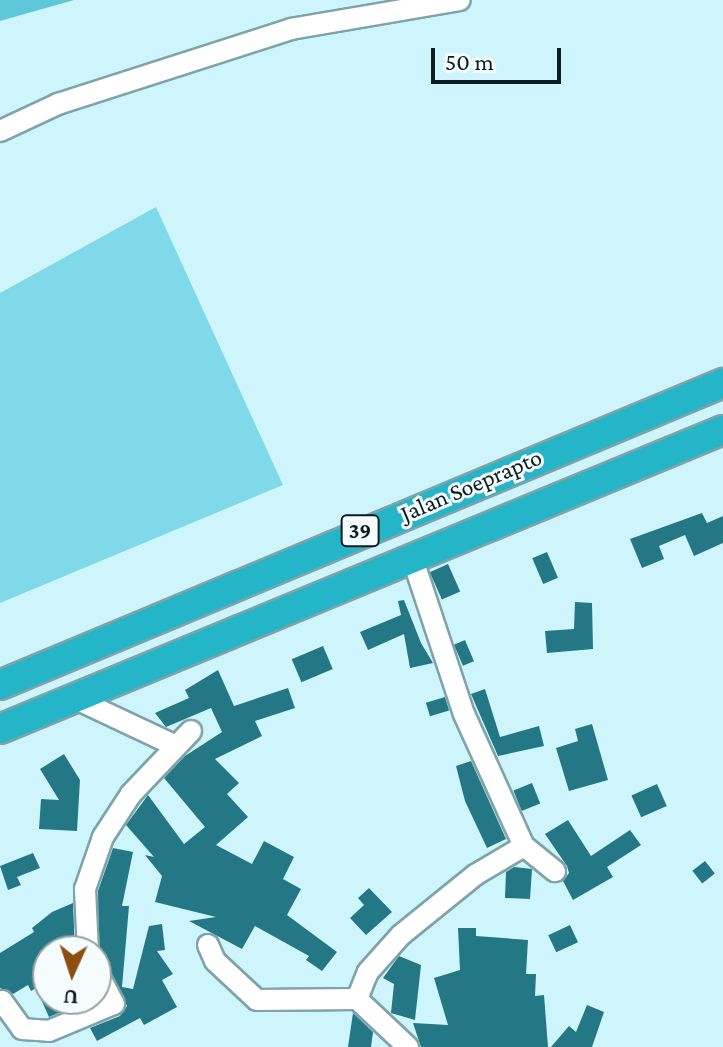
<!DOCTYPE html>
<style>
body{margin:0}
#map{position:relative;width:723px;height:1047px;overflow:hidden;background:#cef5fc;font-family:"Crimson Pro",serif}
div>[style]{position:absolute}
.green>*{inset:0;background:#7fd9e8}
.forest>*{inset:0;background:#5ec7d8}
.building>*{inset:0;background:#247784;transform-origin:0 0}
.roads{filter:drop-shadow(2px 0 #7ea3a9) drop-shadow(-2px 0 #7ea3a9) drop-shadow(0 2px #7ea3a9) drop-shadow(0 -2px #7ea3a9)}
.minor>*{height:20px;margin:-10px;padding:0 10px;transform-origin:10px;border-radius:10px;background:#fff}
.highway>*{height:28px;margin:-14px;padding:0 14px;transform-origin:14px;border-radius:14px;background:#24b5c8}
span{translate:-50% -50%;white-space:nowrap;text-align:center;line-height:1.15;-webkit-text-stroke:6px #f4fcfd;paint-order:stroke}
.shield-label span{padding:2px 6px;background:#f4fcfd;border:2px solid;border-radius:6px;-webkit-text-stroke-width:0}
.shield-label{font-size:22px;color:#0d1c1e;font-weight:700}
.street-label{font-size:24px;color:#0d1c1e}
.north{position:absolute;left:32px;top:935px;width:80px;height:80px;box-sizing:border-box;background:#f4fcfd;border:2px solid #98a2a4;border-radius:50%;rotate:183deg;font-size:22px;font-weight:700;line-height:32px;text-align:center;color:#0d1c1e}
.north::after{content:'';display:block;margin:auto;width:28px;height:36px;background:#8c4f10;clip-path:polygon(50% 0,100% 100%,50% 72%,0 100%)}
.scale{position:absolute;left:431px;top:48px;width:130px;height:36px;box-sizing:border-box;border:4px solid #0d1c1e;border-top:0;padding-left:10px;font-size:24px;line-height:28px;white-space:nowrap;color:#0d1c1e;-webkit-text-stroke:6px #f4fcfd;paint-order:stroke}
</style>
<div id="map">
<div class="green">
<i style="clip-path:polygon(156px 207px,283px 485px,0 603px,0 293px)"></i>
</div>
<div class="forest">
<i style="clip-path:polygon(0 0,74px 0,0 21px)"></i>
</div>
<div class="building">
<i style="clip-path:polygon(702px 513px,707px 523px,723px 516px,723px 543px,694px 556px,685px 535px,659px 546px,664px 559px,642px 568px,630px 539px)"></i>
<i style="left:547px;top:552px;width:28px;height:16px;rotate:67deg"></i>
<i style="left:448px;top:564px;width:30px;height:20px;rotate:66deg"></i>
<i style="clip-path:polygon(404px 600px,421px 643px,433px 663px,410px 668px,404px 634px,368px 650px,360px 632px,401px 615px,398px 601px)"></i>
<i style="clip-path:polygon(575px 602px,592px 603px,593px 649px,547px 653px,545px 631px,574px 629px)"></i>
<i style="left:465px;top:640px;width:23px;height:12px;rotate:67deg"></i>
<i style="left:323px;top:646px;width:25px;height:34px;rotate:67deg"></i>
<i style="clip-path:polygon(218px 670px,234px 706px,288px 688px,295px 708px,255px 721px,262px 736px,215px 759px,239px 783px,227px 794px,248px 817px,216px 845px,252px 864px,264px 841px,294px 857px,283px 879px,301px 889px,287px 915px,337px 952px,322px 971px,306px 960px,309px 956px,255px 926px,242px 949px,189px 921px,216px 917px,155px 902px,162px 876px,145px 855px,154px 857px,126px 825px,148px 795px,184px 844px,205px 827px,164px 778px,185px 756px,222px 732px,211px 708px,166px 727px,155px 713px,189px 698px,185px 690px)"></i>
<i style="clip-path:polygon(485px 689px,500px 737px,539px 726px,544px 746px,498px 756px,471px 694px)"></i>
<i style="left:445px;top:697px;width:14px;height:20px;rotate:73deg"></i>
<i style="clip-path:polygon(592px 724px,608px 780px,569px 791px,556px 748px,578px 741px,575px 729px)"></i>
<i style="clip-path:polygon(64px 754px,80px 780px,77px 831px,39px 829px,41px 799px,59px 800px,40px 769px)"></i>
<i style="clip-path:polygon(471px 761px,506px 839px,487px 848px,465px 801px,456px 766px)"></i>
<i style="left:532px;top:783px;width:22px;height:20px;rotate:68deg"></i>
<i style="left:657px;top:784px;width:24px;height:28px;rotate:66deg"></i>
<i style="clip-path:polygon(568px 820px,591px 856px,630px 830px,641px 845px,607px 867px,613px 877px,573px 900px,563px 881px,569px 873px,567px 866px,545px 834px)"></i>
<i style="clip-path:polygon(113px 848px,133px 852px,122px 906px,129px 906px,122px 987px,133px 989px,149px 926px,162px 924px,165px 950px,157px 951px,173px 974px,162px 980px,177px 1007px,144px 1025px,140px 1018px,97px 1041px,90px 1028px,120px 1016px,127px 1006px,107px 964px,99px 958px,98px 891px)"></i>
<i style="clip-path:polygon(33px 853px,40px 868px,17px 877px,21px 885px,8px 890px,0 866px)"></i>
<i style="left:705px;top:861px;width:16px;height:16px;rotate:52deg"></i>
<i style="clip-path:polygon(514px 867px,532px 869px,530px 899px,505px 898px,506px 872px)"></i>
<i style="clip-path:polygon(369px 888px,392px 912px,366px 935px,350px 918px,364px 905px,358px 898px)"></i>
<i style="clip-path:polygon(73px 903px,75px 951px,48px 951px,48px 999px,92px 999px,49px 1017px,36px 988px,31px 991px,28px 985px,13px 994px,0 988px,0 953px,34px 932px,32px 928px,52px 912px)"></i>
<i style="left:570px;top:925px;width:19px;height:24px;rotate:65deg"></i>
<i style="clip-path:polygon(458px 928px,476px 928px,476px 936px,528px 940px,526px 974px,536px 974px,535px 996px,544px 995px,548px 1047px,421px 1047px,413px 1023px,448px 1025px,434px 978px,460px 970px)"></i>
<i style="clip-path:polygon(399px 956px,421px 965px,415px 1020px,391px 1013px,394px 984px,383px 978px)"></i>
<i style="clip-path:polygon(587px 1005px,604px 1012px,592px 1047px,551px 1047px,569px 1026px,576px 1032px)"></i>
<i style="clip-path:polygon(353px 1013px,373px 1032px,371px 1047px,348px 1047px)"></i>
</div>
<div class="roads">
<div class="minor">
<i style="left:0;top:131px;width:64px;rotate:-25deg"></i>
<i style="left:58px;top:104px;width:245px;rotate:-17.8deg"></i>
<i style="left:291px;top:29px;width:171px;rotate:-9.7deg"></i>
<i style="left:412px;top:557px;width:165px;rotate:71.7deg"></i>
<i style="left:464px;top:714px;width:145px;rotate:65.6deg"></i>
<i style="left:524px;top:846px;width:40px;rotate:39deg"></i>
<i style="left:74px;top:698px;width:113px;rotate:25.2deg"></i>
<i style="left:208px;top:945px;width:17px;rotate:66deg"></i>
<i style="left:215px;top:961px;width:57px;rotate:42.9deg"></i>
<i style="left:257px;top:1000px;width:100px;rotate:-0.6deg"></i>
<i style="left:357px;top:999px;width:70px;rotate:43.3deg"></i>
<i style="left:88px;top:951px;width:62px;rotate:-92.8deg"></i>
<i style="left:85px;top:889px;width:55px;rotate:-70.9deg"></i>
<i style="left:103px;top:837px;width:51px;rotate:-56.9deg"></i>
<i style="left:131px;top:794px;width:87px;rotate:-46.4deg"></i>
<i style="left:357px;top:999px;width:29px;rotate:-68deg"></i>
<i style="left:368px;top:972px;width:50px;rotate:-48.3deg"></i>
<i style="left:401px;top:935px;width:95px;rotate:-39deg"></i>
<i style="left:475px;top:875px;width:57px;rotate:-30.6deg"></i>
<i style="left:2px;top:1001px;width:34px;rotate:54deg"></i>
<i style="left:22px;top:1029px;width:27px;rotate:4deg"></i>
<i style="left:49px;top:1031px;width:70px;rotate:-22.6deg"></i>
<i style="left:114px;top:1004px;width:38px;rotate:-118deg"></i>
</div>
<div class="highway">
<i style="left:0;top:685px;width:784px;rotate:-22.67deg"></i>
<i style="left:0;top:729px;width:782px;rotate:-22.47deg"></i>
</div>
</div>
<div class="shield-label">
<span style="left:360px;top:531px">39</span>
</div>
<div class="street-label">
<span style="left:471px;top:485px;rotate:-23deg">Jalan Soeprapto</span>
</div>
<div class="north">U</div>
<div class="scale">50 m</div>
</div>
